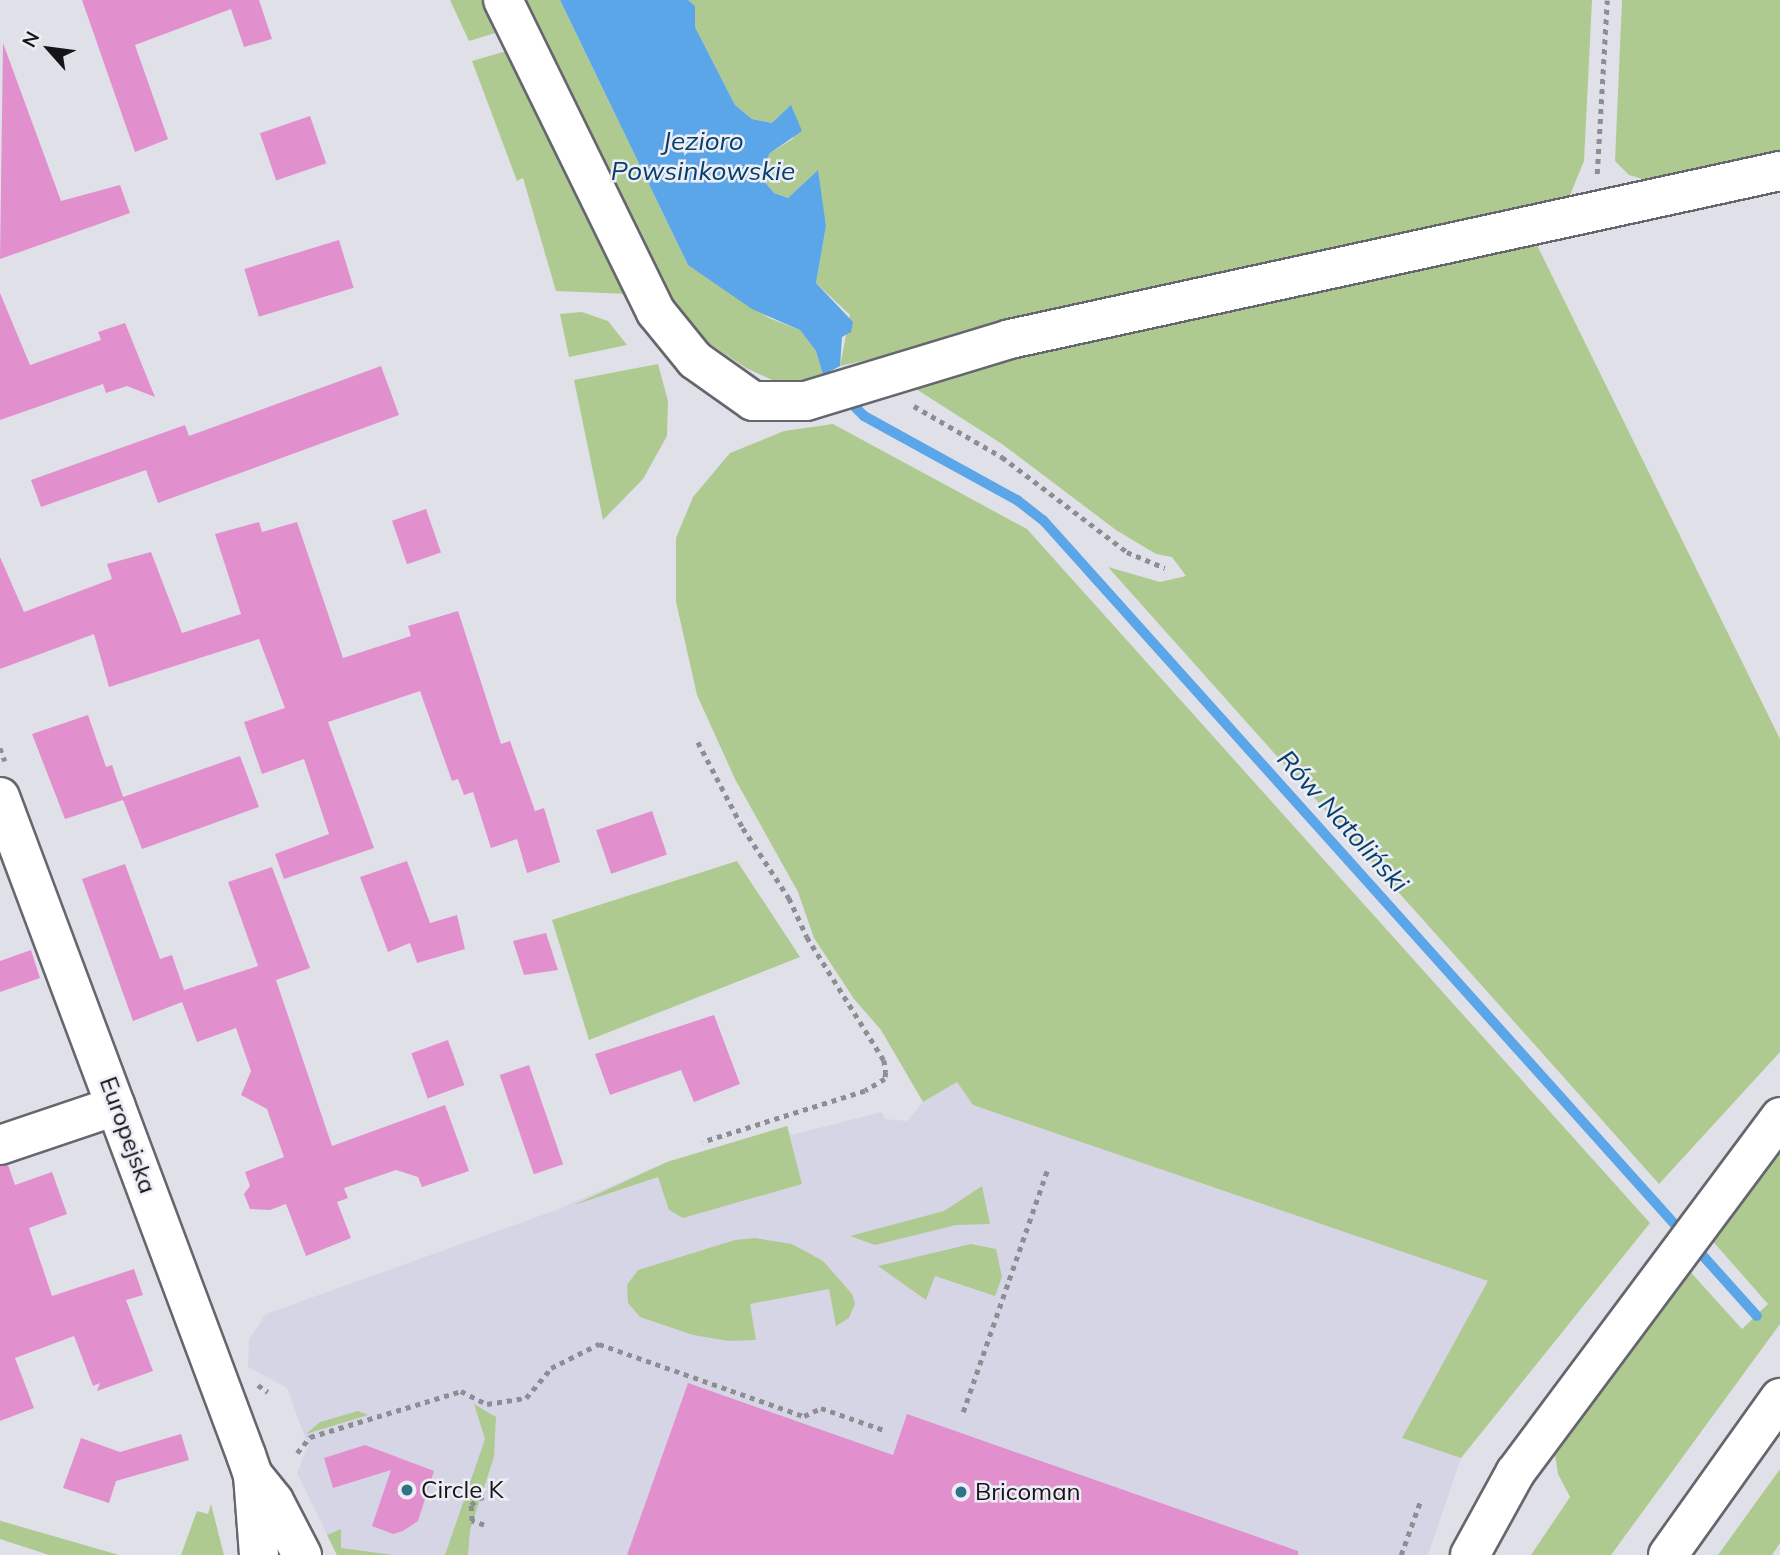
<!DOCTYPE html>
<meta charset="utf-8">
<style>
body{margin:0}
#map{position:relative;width:1780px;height:1555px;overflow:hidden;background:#e0e0e9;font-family:Mulish,sans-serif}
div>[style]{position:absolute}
.built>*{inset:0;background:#d6d5e5}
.green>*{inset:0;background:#afca90}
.water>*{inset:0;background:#5ba5e9}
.stream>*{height:10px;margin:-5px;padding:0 5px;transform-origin:5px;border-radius:5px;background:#5ba5e9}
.building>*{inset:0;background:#e290cd;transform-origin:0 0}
.path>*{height:4.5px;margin-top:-2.25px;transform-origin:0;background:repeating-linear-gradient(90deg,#8d8d94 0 5px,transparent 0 10px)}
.roads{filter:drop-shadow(2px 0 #66666e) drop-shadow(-2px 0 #66666e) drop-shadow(0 2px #66666e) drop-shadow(0 -2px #66666e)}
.minor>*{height:38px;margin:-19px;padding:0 19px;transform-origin:19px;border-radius:19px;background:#fff}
.highway>*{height:38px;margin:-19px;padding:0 19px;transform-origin:19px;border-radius:19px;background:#fff}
.dots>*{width:19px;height:19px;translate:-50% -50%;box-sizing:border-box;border:4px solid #ededf6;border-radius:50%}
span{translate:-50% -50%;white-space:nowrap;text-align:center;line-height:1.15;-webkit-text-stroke:5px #ededf6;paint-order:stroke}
.street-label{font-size:24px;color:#151518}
.poi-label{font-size:24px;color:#151518}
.left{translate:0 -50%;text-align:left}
.water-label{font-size:26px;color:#053f6a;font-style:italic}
.north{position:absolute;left:14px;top:14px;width:70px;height:70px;-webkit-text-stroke:5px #ededf6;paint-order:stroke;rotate:298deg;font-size:19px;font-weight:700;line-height:28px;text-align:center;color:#151518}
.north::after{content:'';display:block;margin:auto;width:24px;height:32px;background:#151518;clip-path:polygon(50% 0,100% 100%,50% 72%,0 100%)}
</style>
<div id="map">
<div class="built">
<i style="clip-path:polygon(957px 1082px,973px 1105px,1489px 1281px,1403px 1437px,1461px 1458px,1428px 1555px,337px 1555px,297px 1473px,308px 1446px,287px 1388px,248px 1367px,249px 1340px,266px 1314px,556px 1210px,667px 1162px,787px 1126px,791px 1135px,882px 1112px,885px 1119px,907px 1121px,923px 1102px)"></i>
</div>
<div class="green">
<i style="clip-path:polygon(450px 0,489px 0,505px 30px,469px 41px)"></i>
<i style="clip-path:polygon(514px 0,560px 0,688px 265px,769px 318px,800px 330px,816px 351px,823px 375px,814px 384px,781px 384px,746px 368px,691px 331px,653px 281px)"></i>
<i style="clip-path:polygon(688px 0,1592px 0,1584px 161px,1570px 195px,1546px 209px,840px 366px,850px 315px,816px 283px,826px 226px,817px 171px,788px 198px,774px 193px,764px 181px,763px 166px,770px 153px,794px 138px,772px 123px,752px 119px,735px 105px,695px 27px,695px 7px)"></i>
<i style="clip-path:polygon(1622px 0,1780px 0,1780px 154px,1649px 181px,1629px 175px,1615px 161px)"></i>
<i style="clip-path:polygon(513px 49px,630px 294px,556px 291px,523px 178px,517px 181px,472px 61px)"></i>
<i style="clip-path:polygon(1534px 239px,1780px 739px,1780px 1052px,1659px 1184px,1108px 567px,1160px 582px,1186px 576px,1172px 557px,1156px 554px,1116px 530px,1002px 444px,902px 380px,1384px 277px)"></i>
<i style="clip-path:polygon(582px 312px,608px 321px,627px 345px,569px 357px,560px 314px)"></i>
<i style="clip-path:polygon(658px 364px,668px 401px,667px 436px,643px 479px,603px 520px,574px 380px)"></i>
<i style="clip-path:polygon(833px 424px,1027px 529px,1650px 1223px,1461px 1458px,1402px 1438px,1488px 1281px,973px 1105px,957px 1082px,923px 1102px,881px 1030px,854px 999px,814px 938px,798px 892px,735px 779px,697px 695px,676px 602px,676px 538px,693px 497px,730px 453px,784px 431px)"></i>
<i style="clip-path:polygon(737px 861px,800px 957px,589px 1040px,552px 920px)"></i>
<i style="clip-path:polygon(787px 1126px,802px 1184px,683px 1218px,669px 1210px,658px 1177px,574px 1205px,667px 1162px)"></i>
<i style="clip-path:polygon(1780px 1146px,1780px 1324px,1611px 1555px,1531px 1555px,1570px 1497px,1558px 1474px,1555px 1455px,1562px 1438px,1686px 1267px,1742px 1329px,1768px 1304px,1709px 1237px)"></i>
<i style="clip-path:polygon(982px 1186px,990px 1224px,956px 1225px,875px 1245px,850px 1236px,944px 1211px)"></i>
<i style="clip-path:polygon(755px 1238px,792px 1244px,823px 1261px,852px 1294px,855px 1304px,849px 1318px,836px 1326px,829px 1289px,750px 1304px,756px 1340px,729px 1341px,693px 1335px,640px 1317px,628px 1303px,627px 1285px,638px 1270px,735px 1240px)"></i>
<i style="clip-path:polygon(971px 1244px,996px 1249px,1002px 1277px,995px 1296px,935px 1276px,926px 1300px,878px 1266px)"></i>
<i style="clip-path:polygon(474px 1404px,496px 1417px,494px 1457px,470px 1530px,468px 1555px,445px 1555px,485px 1439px)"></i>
<i style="clip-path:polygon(358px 1411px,368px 1415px,306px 1434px,320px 1422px)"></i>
<i style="clip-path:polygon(1780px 1469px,1780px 1543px,1772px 1555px,1718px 1555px)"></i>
<i style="clip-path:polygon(211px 1504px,224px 1555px,181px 1555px,197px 1511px,208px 1514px)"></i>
<i style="clip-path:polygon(0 1520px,1px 1521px,119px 1555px,49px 1555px,0 1539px)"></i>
<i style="clip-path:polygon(341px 1529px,341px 1548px,394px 1555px,337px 1555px,327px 1535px)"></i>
</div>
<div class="water">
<i style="clip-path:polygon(560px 0,688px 0,695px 6px,695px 27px,735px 105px,752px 119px,772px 123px,791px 105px,802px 131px,770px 153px,763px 166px,764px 181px,774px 193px,788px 198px,818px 170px,826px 226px,816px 283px,853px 322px,851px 332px,842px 337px,840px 366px,823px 375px,816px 351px,800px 330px,752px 309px,688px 265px)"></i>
</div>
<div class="stream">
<i style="left:854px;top:406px;width:14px;rotate:45deg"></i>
<i style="left:864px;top:416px;width:175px;rotate:28.8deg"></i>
<i style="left:1017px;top:500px;width:33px;rotate:38deg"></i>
<i style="left:1043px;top:520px;width:1069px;rotate:48.11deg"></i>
</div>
<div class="building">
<i style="clip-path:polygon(82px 0,259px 0,272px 39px,244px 47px,231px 9px,135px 45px,168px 139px,135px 152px)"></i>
<i style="clip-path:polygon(3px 43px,61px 201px,120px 185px,130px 213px,0 259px)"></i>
<i style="left:310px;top:116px;width:50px;height:53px;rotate:71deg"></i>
<i style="left:339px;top:240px;width:50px;height:99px;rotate:73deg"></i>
<i style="clip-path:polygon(0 293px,30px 365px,101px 340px,98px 332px,125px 323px,155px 397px,127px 386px,106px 393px,103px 384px,0 420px)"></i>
<i style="clip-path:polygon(381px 366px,399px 415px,158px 503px,146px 470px,41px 507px,31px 480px,185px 425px,189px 436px)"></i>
<i style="left:426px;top:509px;width:46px;height:36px;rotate:71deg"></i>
<i style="clip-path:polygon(259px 522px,262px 532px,297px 522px,343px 658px,411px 636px,408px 626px,458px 611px,501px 744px,510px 741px,535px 811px,544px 808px,560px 862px,527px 873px,517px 839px,491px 848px,473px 792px,464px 795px,458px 779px,452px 781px,420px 691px,328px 722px,374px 848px,284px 879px,275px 854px,329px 834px,304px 759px,262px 774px,244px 722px,285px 708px,259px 639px,109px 687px,94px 634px,0 669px,0 557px,24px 612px,112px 579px,107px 564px,151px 552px,182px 633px,241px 614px,215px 534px)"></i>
<i style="clip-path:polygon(88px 715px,106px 767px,112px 765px,123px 797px,240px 756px,259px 807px,142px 849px,123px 800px,65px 819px,32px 734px)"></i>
<i style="left:652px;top:811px;width:46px;height:59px;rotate:71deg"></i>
<i style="clip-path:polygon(407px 861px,430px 923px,457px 915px,465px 949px,417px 963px,410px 943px,388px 952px,360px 877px)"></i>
<i style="clip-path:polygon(125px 864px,160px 959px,172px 955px,184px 990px,258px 966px,228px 882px,272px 867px,310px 968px,276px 980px,332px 1146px,445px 1105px,469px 1171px,422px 1187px,418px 1177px,396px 1170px,344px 1188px,348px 1198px,337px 1202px,351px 1238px,306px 1256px,286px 1204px,270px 1210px,250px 1209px,244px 1194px,250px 1186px,245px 1172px,284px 1157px,267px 1109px,241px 1095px,251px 1071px,236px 1028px,197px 1042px,182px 1002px,133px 1021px,82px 879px)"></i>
<i style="clip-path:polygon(546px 933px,558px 970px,524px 975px,513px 941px)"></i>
<i style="clip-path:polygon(31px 950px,40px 978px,0 992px,0 961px)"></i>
<i style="clip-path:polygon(714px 1015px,740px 1084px,694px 1102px,681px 1070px,610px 1095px,595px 1054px)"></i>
<i style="left:448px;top:1040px;width:48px;height:39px;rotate:70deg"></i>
<i style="left:529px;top:1065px;width:105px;height:31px;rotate:71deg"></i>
<i style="clip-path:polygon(8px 1165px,15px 1185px,52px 1172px,67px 1214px,29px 1228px,52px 1296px,134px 1269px,143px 1295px,126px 1300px,153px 1371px,97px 1391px,100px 1383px,93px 1386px,74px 1336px,15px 1358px,34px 1408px,0 1421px,0 1166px)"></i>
<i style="clip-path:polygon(688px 1383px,893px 1455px,907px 1414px,1298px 1551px,1298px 1555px,627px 1555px)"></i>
<i style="clip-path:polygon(181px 1434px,189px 1460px,116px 1481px,109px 1503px,63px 1488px,81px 1438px,120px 1452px)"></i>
<i style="clip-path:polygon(365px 1445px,434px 1471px,418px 1521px,403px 1531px,393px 1534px,372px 1526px,391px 1470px,333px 1488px,324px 1458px)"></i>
</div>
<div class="path">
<i style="left:1597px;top:174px;width:174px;rotate:-86.7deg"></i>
<i style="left:914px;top:406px;width:102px;rotate:30.1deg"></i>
<i style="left:1002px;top:457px;width:157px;rotate:37.2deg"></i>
<i style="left:1127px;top:552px;width:41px;rotate:22.8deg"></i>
<i style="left:698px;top:742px;width:97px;rotate:62.4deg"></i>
<i style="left:743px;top:828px;width:84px;rotate:56.7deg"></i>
<i style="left:789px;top:898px;width:43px;rotate:65.2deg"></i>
<i style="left:807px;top:937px;width:145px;rotate:58deg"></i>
<i style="left:884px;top:1060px;width:12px;rotate:81deg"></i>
<i style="left:886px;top:1072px;width:7px;rotate:98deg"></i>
<i style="left:885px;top:1079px;width:23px;rotate:149deg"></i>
<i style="left:865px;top:1091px;width:170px;rotate:162.5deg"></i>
<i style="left:0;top:748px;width:14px;rotate:69deg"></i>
<i style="left:258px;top:1385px;width:12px;rotate:35deg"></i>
<i style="left:963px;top:1412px;width:258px;rotate:-70.8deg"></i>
<i style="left:297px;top:1453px;width:21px;rotate:-51deg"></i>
<i style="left:310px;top:1437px;width:158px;rotate:-16.9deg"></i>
<i style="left:461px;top:1391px;width:29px;rotate:27deg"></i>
<i style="left:487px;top:1404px;width:39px;rotate:-9deg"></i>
<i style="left:526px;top:1398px;width:39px;rotate:-50deg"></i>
<i style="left:551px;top:1368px;width:54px;rotate:-26.6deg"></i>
<i style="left:599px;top:1344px;width:217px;rotate:19.4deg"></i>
<i style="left:804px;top:1416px;width:19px;rotate:-25deg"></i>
<i style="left:821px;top:1408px;width:67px;rotate:19.2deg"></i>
<i style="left:484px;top:1525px;width:13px;rotate:-162deg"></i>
<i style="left:472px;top:1521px;width:16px;rotate:-94deg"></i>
<i style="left:471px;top:1505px;width:11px;rotate:-41deg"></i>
<i style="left:479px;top:1498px;width:16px;rotate:-11deg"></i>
<i style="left:1401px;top:1555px;width:59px;rotate:-70.3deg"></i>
</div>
<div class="roads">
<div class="minor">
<i style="left:503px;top:0;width:347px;rotate:63.9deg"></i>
<i style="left:656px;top:312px;width:62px;rotate:50.9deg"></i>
<i style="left:695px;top:360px;width:71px;rotate:35.3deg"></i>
<i style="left:753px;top:401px;width:53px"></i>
<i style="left:806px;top:401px;width:213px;rotate:-16.9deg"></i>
<i style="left:1010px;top:339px;width:788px;rotate:-12.31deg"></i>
<i style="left:0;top:797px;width:702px;rotate:69.5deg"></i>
<i style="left:246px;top:1455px;width:21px;rotate:71deg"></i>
<i style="left:253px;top:1475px;width:80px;rotate:85.7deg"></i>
<i style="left:0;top:1145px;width:122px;rotate:-18.6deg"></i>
<i style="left:253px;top:1475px;width:33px;rotate:51deg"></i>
<i style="left:274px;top:1501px;width:61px;rotate:62.6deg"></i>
<i style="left:1470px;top:1555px;width:94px;rotate:-61.2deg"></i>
<i style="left:1515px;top:1473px;width:444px;rotate:-53.3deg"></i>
</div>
<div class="highway">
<i style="left:1668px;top:1555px;width:193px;rotate:-54.5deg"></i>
</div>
</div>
<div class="dots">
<i style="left:407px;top:1490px;background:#337387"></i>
<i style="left:961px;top:1492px;background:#337387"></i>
</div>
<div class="street-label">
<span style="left:128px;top:1135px;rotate:70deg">Europejska</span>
</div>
<div class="poi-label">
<span class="left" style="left:421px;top:1490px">Circle K</span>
<span class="left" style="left:975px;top:1492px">Bricoman</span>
</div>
<div class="water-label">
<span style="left:703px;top:156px">Jezioro<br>Powsinkowskie</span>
<span style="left:1343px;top:821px;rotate:48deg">Rów Natoliński</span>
</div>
<div class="north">N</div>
</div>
